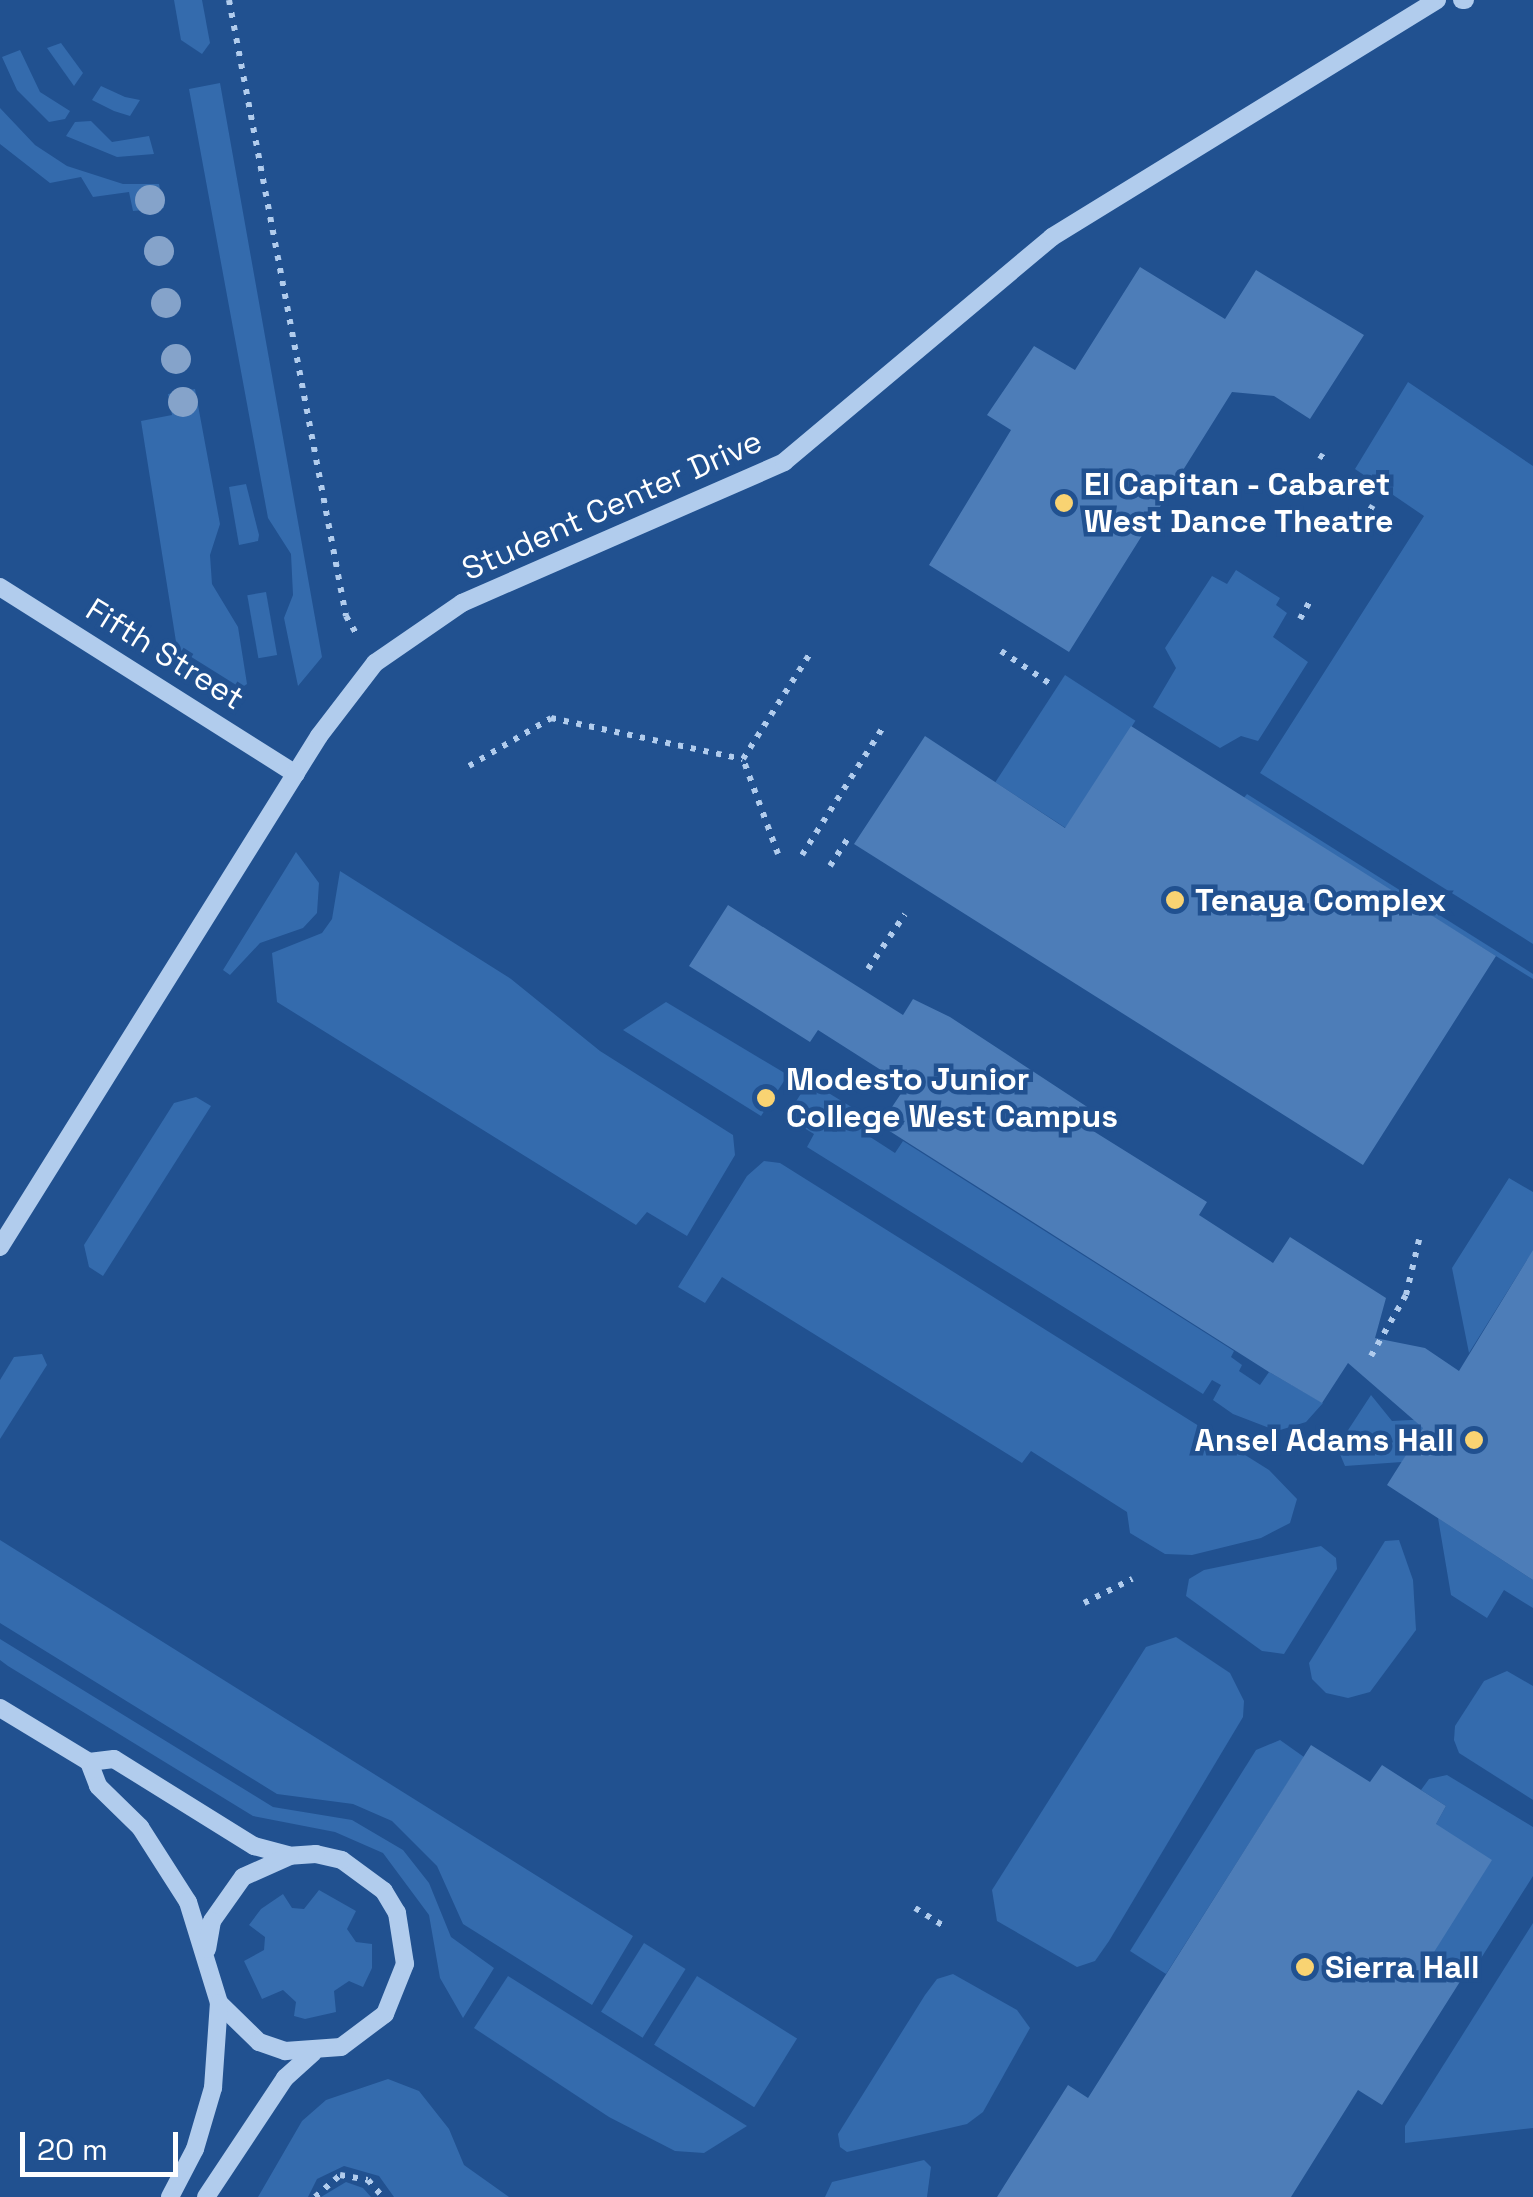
<!DOCTYPE html>
<style>
body{margin:0}
#map{position:relative;width:1533px;height:2197px;overflow:hidden;background:#215190;font-family:"Space Grotesk",sans-serif}
div>[style]{position:absolute}
.green>*{inset:0;background:#346bad;transform-origin:0 0}
.building>*{inset:0;background:#4d7db8}
.path>*{height:6px;margin-top:-3px;transform-origin:0;background:repeating-linear-gradient(90deg,#b1cced 0 5px,transparent 0 13px)}
.minor>*{height:18px;margin:-9px;padding:0 9px;transform-origin:9px;border-radius:9px;background:#b1cced}
.trees>*{width:30px;height:30px;margin:-15px;border-radius:50%;background:#85a3ca}
.dots>*{width:28px;height:28px;translate:-50% -50%;box-sizing:border-box;border:5px solid #215190;border-radius:50%}
span{translate:-50% -50%;white-space:nowrap;text-align:center;line-height:1.15;-webkit-text-stroke:9px #215190;paint-order:stroke}
.poi-label{font-size:32px;color:#fff;font-weight:700}
.left{translate:0 -50%;text-align:left}
.right{translate:-100% -50%;text-align:right}
.street-label{font-size:32px;color:#fff}
.scale{position:absolute;left:20px;top:2132px;width:158px;height:45px;box-sizing:border-box;border:5px solid #fff;border-top:0;padding-left:12px;font-size:30px;line-height:35px;white-space:nowrap;color:#fff;-webkit-text-stroke:8px #215190;paint-order:stroke}
</style>
<div id="map">
<div class="green">
<i style="clip-path:polygon(174px 0,202px 0,210px 43px,202px 54px,181px 40px)"></i>
<i style="clip-path:polygon(61px 43px,83px 73px,74px 86px,47px 48px)"></i>
<i style="clip-path:polygon(20px 50px,40px 92px,70px 111px,65px 119px,49px 122px,17px 90px,2px 57px)"></i>
<i style="clip-path:polygon(220px 83px,322px 657px,298px 686px,284px 618px,293px 595px,291px 554px,268px 518px,189px 89px)"></i>
<i style="clip-path:polygon(101px 86px,125px 97px,140px 100px,130px 116px,114px 111px,92px 100px)"></i>
<i style="clip-path:polygon(0 108px,35px 145px,67px 166px,123px 184px,159px 184px,164px 208px,133px 211px,129px 192px,93px 197px,81px 177px,50px 183px,0 144px)"></i>
<i style="clip-path:polygon(91px 121px,112px 142px,149px 136px,154px 154px,117px 157px,66px 136px,75px 122px)"></i>
<i style="clip-path:polygon(1408px 382px,1533px 466px,1533px 944px,1260px 773px,1424px 516px,1355px 469px)"></i>
<i style="clip-path:polygon(195px 389px,220px 524px,210px 555px,212px 584px,238px 627px,247px 684px,241px 688px,177px 648px,141px 421px,172px 415px,168px 394px)"></i>
<i style="clip-path:polygon(246px 484px,259px 535px,258px 541px,239px 545px,229px 487px)"></i>
<i style="clip-path:polygon(1236px 570px,1280px 598px,1276px 605px,1287px 613px,1273px 637px,1308px 662px,1258px 741px,1241px 736px,1220px 748px,1153px 707px,1176px 668px,1165px 648px,1212px 576px,1227px 584px)"></i>
<i style="left:266px;top:592px;width:64px;height:19px;rotate:80deg"></i>
<i style="left:1065px;top:675px;width:84px;height:128px;rotate:33deg"></i>
<i style="clip-path:polygon(1247px 794px,1533px 974px,1533px 979px,1243px 799px)"></i>
<i style="clip-path:polygon(296px 852px,319px 883px,317px 913px,303px 928px,260px 943px,230px 975px,223px 970px)"></i>
<i style="clip-path:polygon(340px 871px,511px 979px,600px 1051px,733px 1135px,735px 1155px,687px 1236px,647px 1212px,636px 1225px,277px 1002px,272px 953px,322px 933px,332px 919px)"></i>
<i style="clip-path:polygon(666px 1002px,788px 1075px,761px 1116px,623px 1030px)"></i>
<i style="clip-path:polygon(809px 1081px,871px 1119px,864px 1133px,895px 1153px,903px 1141px,1234px 1351px,1231px 1357px,1242px 1365px,1239px 1371px,1260px 1385px,1269px 1372px,1323px 1403px,1306px 1422px,1277px 1431px,1233px 1414px,1213px 1400px,1221px 1385px,1212px 1380px,1203px 1394px,807px 1147px,814px 1134px,786px 1117px)"></i>
<i style="clip-path:polygon(196px 1097px,211px 1106px,103px 1276px,89px 1267px,84px 1245px,174px 1103px)"></i>
<i style="clip-path:polygon(764px 1161px,780px 1163px,1269px 1470px,1297px 1499px,1290px 1523px,1261px 1538px,1192px 1555px,1165px 1554px,1130px 1533px,1127px 1512px,1031px 1451px,1022px 1463px,722px 1277px,705px 1303px,678px 1287px,747px 1176px)"></i>
<i style="clip-path:polygon(1509px 1178px,1533px 1192px,1533px 1263px,1527px 1260px,1469px 1353px,1452px 1268px)"></i>
<i style="clip-path:polygon(42px 1354px,47px 1365px,0 1439px,0 1380px,14px 1357px)"></i>
<i style="clip-path:polygon(1371px 1395px,1392px 1421px,1429px 1419px,1402px 1462px,1345px 1466px,1337px 1447px)"></i>
<i style="clip-path:polygon(1438px 1518px,1533px 1580px,1533px 1608px,1504px 1590px,1487px 1618px,1451px 1595px)"></i>
<i style="clip-path:polygon(0 1540px,633px 1936px,592px 2005px,463px 1924px,437px 1866px,392px 1821px,353px 1804px,277px 1794px,0 1623px)"></i>
<i style="clip-path:polygon(1399px 1540px,1413px 1580px,1416px 1630px,1370px 1692px,1348px 1698px,1326px 1693px,1312px 1679px,1309px 1663px,1385px 1541px)"></i>
<i style="clip-path:polygon(1321px 1546px,1336px 1558px,1337px 1569px,1284px 1654px,1262px 1651px,1186px 1596px,1189px 1579px,1204px 1570px)"></i>
<i style="clip-path:polygon(1176px 1637px,1230px 1673px,1244px 1701px,1243px 1717px,1109px 1941px,1095px 1961px,1077px 1967px,997px 1921px,992px 1890px,1146px 1647px)"></i>
<i style="clip-path:polygon(0 1639px,273px 1807px,352px 1820px,403px 1850px,429px 1883px,451px 1937px,494px 1968px,463px 2018px,440px 1978px,429px 1915px,383px 1853px,335px 1832px,253px 1816px,8px 1666px,0 1660px)"></i>
<i style="clip-path:polygon(1507px 1671px,1533px 1686px,1533px 1800px,1459px 1753px,1454px 1740px,1455px 1726px,1484px 1681px)"></i>
<i style="clip-path:polygon(1280px 1740px,1304px 1757px,1166px 1974px,1130px 1951px,1256px 1750px)"></i>
<i style="clip-path:polygon(1447px 1775px,1533px 1827px,1533px 1876px,1466px 1982px,1429px 1960px,1436px 1824px,1446px 1806px,1421px 1790px,1429px 1779px)"></i>
<i style="clip-path:polygon(319px 1890px,356px 1911px,347px 1929px,356px 1942px,372px 1944px,372px 1968px,363px 1987px,349px 1981px,334px 1991px,336px 2012px,305px 2019px,294px 2016px,296px 2002px,283px 1990px,262px 1999px,244px 1961px,264px 1950px,265px 1937px,249px 1925px,261px 1909px,283px 1894px,292px 1908px,304px 1909px)"></i>
<i style="clip-path:polygon(1533px 1923px,1533px 2128px,1405px 2143px,1405px 2126px)"></i>
<i style="left:644px;top:1943px;width:49px;height:81px;rotate:32deg"></i>
<i style="clip-path:polygon(953px 1974px,1017px 2010px,1030px 2028px,983px 2112px,967px 2124px,847px 2152px,840px 2147px,838px 2134px,925px 1995px,937px 1979px)"></i>
<i style="clip-path:polygon(508px 1976px,650px 2065px,747px 2126px,704px 2153px,675px 2151px,609px 2117px,474px 2028px)"></i>
<i style="left:697px;top:1976px;width:118px;height:81px;rotate:32deg"></i>
<i style="clip-path:polygon(388px 2079px,419px 2091px,449px 2129px,464px 2165px,509px 2197px,394px 2197px,379px 2176px,344px 2166px,317px 2179px,308px 2197px,258px 2197px,302px 2121px,326px 2100px)"></i>
<i style="clip-path:polygon(924px 2160px,931px 2167px,927px 2197px,825px 2197px,832px 2182px)"></i>
<i style="clip-path:polygon(346px 2182px,363px 2188px,371px 2197px,321px 2197px)"></i>
</div>
<div class="building">
<i style="clip-path:polygon(1140px 267px,1225px 319px,1256px 270px,1364px 335px,1310px 419px,1274px 396px,1232px 392px,1069px 652px,929px 565px,1011px 430px,987px 415px,1034px 346px,1075px 370px)"></i>
<i style="clip-path:polygon(1131px 726px,1496px 956px,1363px 1165px,854px 844px,925px 736px,1065px 828px)"></i>
<i style="clip-path:polygon(728px 905px,903px 1015px,913px 999px,950px 1017px,1098px 1114px,1090px 1129px,1207px 1202px,1199px 1215px,1273px 1263px,1290px 1237px,1386px 1298px,1375px 1338px,1425px 1348px,1459px 1371px,1533px 1250px,1533px 1580px,1387px 1485px,1423px 1428px,1348px 1363px,1322px 1403px,1269px 1372px,880px 1125px,906px 1086px,818px 1030px,810px 1042px,689px 966px)"></i>
<i style="clip-path:polygon(1311px 1745px,1370px 1782px,1382px 1765px,1421px 1790px,1446px 1806px,1436px 1824px,1492px 1860px,1429px 1960px,1461px 1980px,1382px 2105px,1358px 2090px,1291px 2197px,997px 2197px,1068px 2085px,1088px 2098px)"></i>
</div>
<div class="path">
<i style="left:229px;top:0;width:627px;rotate:79.25deg"></i>
<i style="left:346px;top:616px;width:20px;rotate:60deg"></i>
<i style="left:1319px;top:455px;width:12px;rotate:31deg"></i>
<i style="left:1364px;top:520px;width:17px;rotate:-59deg"></i>
<i style="left:1300px;top:619px;width:21px;rotate:-61deg"></i>
<i style="left:1001px;top:651px;width:58px;rotate:33.7deg"></i>
<i style="left:469px;top:766px;width:95px;rotate:-30.3deg"></i>
<i style="left:551px;top:718px;width:196px;rotate:12.1deg"></i>
<i style="left:778px;top:854px;width:101px;rotate:-110.2deg"></i>
<i style="left:743px;top:759px;width:127px;rotate:-57.6deg"></i>
<i style="left:802px;top:855px;width:149px;rotate:-57.6deg"></i>
<i style="left:830px;top:866px;width:38px;rotate:-57deg"></i>
<i style="left:868px;top:969px;width:66px;rotate:-56.1deg"></i>
<i style="left:1371px;top:1356px;width:70px;rotate:-60.2deg"></i>
<i style="left:1406px;top:1295px;width:57px;rotate:-76.7deg"></i>
<i style="left:1084px;top:1603px;width:54px;rotate:-26.6deg"></i>
<i style="left:915px;top:1908px;width:32px;rotate:32deg"></i>
<i style="left:315px;top:2197px;width:33px;rotate:-41deg"></i>
<i style="left:340px;top:2175px;width:28px;rotate:10deg"></i>
<i style="left:368px;top:2180px;width:23px;rotate:49deg"></i>
</div>
<div class="minor">
<i style="left:1462px;top:0;width:3px"></i>
<i style="left:0;top:587px;width:350px;rotate:32.3deg"></i>
<i style="left:0;top:1247px;width:602px;rotate:-58.02deg"></i>
<i style="left:319px;top:736px;width:92px;rotate:-52.5deg"></i>
<i style="left:375px;top:663px;width:106px;rotate:-34.6deg"></i>
<i style="left:462px;top:603px;width:352px;rotate:-23.6deg"></i>
<i style="left:784px;top:462px;width:350px;rotate:-40deg"></i>
<i style="left:1052px;top:237px;width:452px;rotate:-31.6deg"></i>
<i style="left:0;top:1708px;width:104px;rotate:31.2deg"></i>
<i style="left:89px;top:1762px;width:25px;rotate:-7deg"></i>
<i style="left:114px;top:1759px;width:165px;rotate:31.9deg"></i>
<i style="left:254px;top:1846px;width:35px;rotate:15deg"></i>
<i style="left:89px;top:1762px;width:26px;rotate:69deg"></i>
<i style="left:98px;top:1786px;width:59px;rotate:44.3deg"></i>
<i style="left:140px;top:1827px;width:89px;rotate:57.4deg"></i>
<i style="left:188px;top:1902px;width:106px;rotate:72.9deg"></i>
<i style="left:219px;top:2003px;width:56px;rotate:44.3deg"></i>
<i style="left:259px;top:2042px;width:28px;rotate:19deg"></i>
<i style="left:285px;top:2051px;width:56px;rotate:-4.1deg"></i>
<i style="left:341px;top:2047px;width:55px;rotate:-36.9deg"></i>
<i style="left:385px;top:2014px;width:54px;rotate:-68.2deg"></i>
<i style="left:405px;top:1964px;width:52px;rotate:-98.9deg"></i>
<i style="left:397px;top:1913px;width:26px;rotate:-121deg"></i>
<i style="left:384px;top:1891px;width:52px;rotate:-143.6deg"></i>
<i style="left:342px;top:1860px;width:27px;rotate:-167deg"></i>
<i style="left:316px;top:1854px;width:26px;rotate:176deg"></i>
<i style="left:290px;top:1856px;width:51px;rotate:155.9deg"></i>
<i style="left:243px;top:1877px;width:54px;rotate:125.2deg"></i>
<i style="left:212px;top:1921px;width:28px;rotate:100deg"></i>
<i style="left:170px;top:2197px;width:54px;rotate:-62.5deg"></i>
<i style="left:195px;top:2149px;width:64px;rotate:-73.6deg"></i>
<i style="left:213px;top:2088px;width:85px;rotate:-86deg"></i>
<i style="left:206px;top:2197px;width:143px;rotate:-56.4deg"></i>
<i style="left:285px;top:2078px;width:38px;rotate:-42deg"></i>
</div>
<div class="trees">
<i style="left:150px;top:200px"></i>
<i style="left:159px;top:251px"></i>
<i style="left:166px;top:303px"></i>
<i style="left:176px;top:359px"></i>
<i style="left:183px;top:402px"></i>
</div>
<div class="dots">
<i style="left:1064px;top:503px;background:#f9d372"></i>
<i style="left:1175px;top:900px;background:#f9d372"></i>
<i style="left:766px;top:1098px;background:#f9d372"></i>
<i style="left:1474px;top:1440px;background:#f9d372"></i>
<i style="left:1305px;top:1967px;background:#f9d372"></i>
</div>
<div class="poi-label">
<span class="left" style="left:1084px;top:503px">El Capitan - Cabaret<br>West Dance Theatre</span>
<span class="left" style="left:1195px;top:900px">Tenaya Complex</span>
<span class="left" style="left:786px;top:1098px">Modesto Junior<br>College West Campus</span>
<span class="right" style="left:1454px;top:1440px">Ansel Adams Hall</span>
<span class="left" style="left:1325px;top:1967px">Sierra Hall</span>
</div>
<div class="street-label">
<span style="left:612px;top:505px;rotate:-24deg">Student Center Drive</span>
<span style="left:165px;top:654px;rotate:32deg">Fifth Street</span>
</div>
<div class="scale">20 m</div>
</div>
